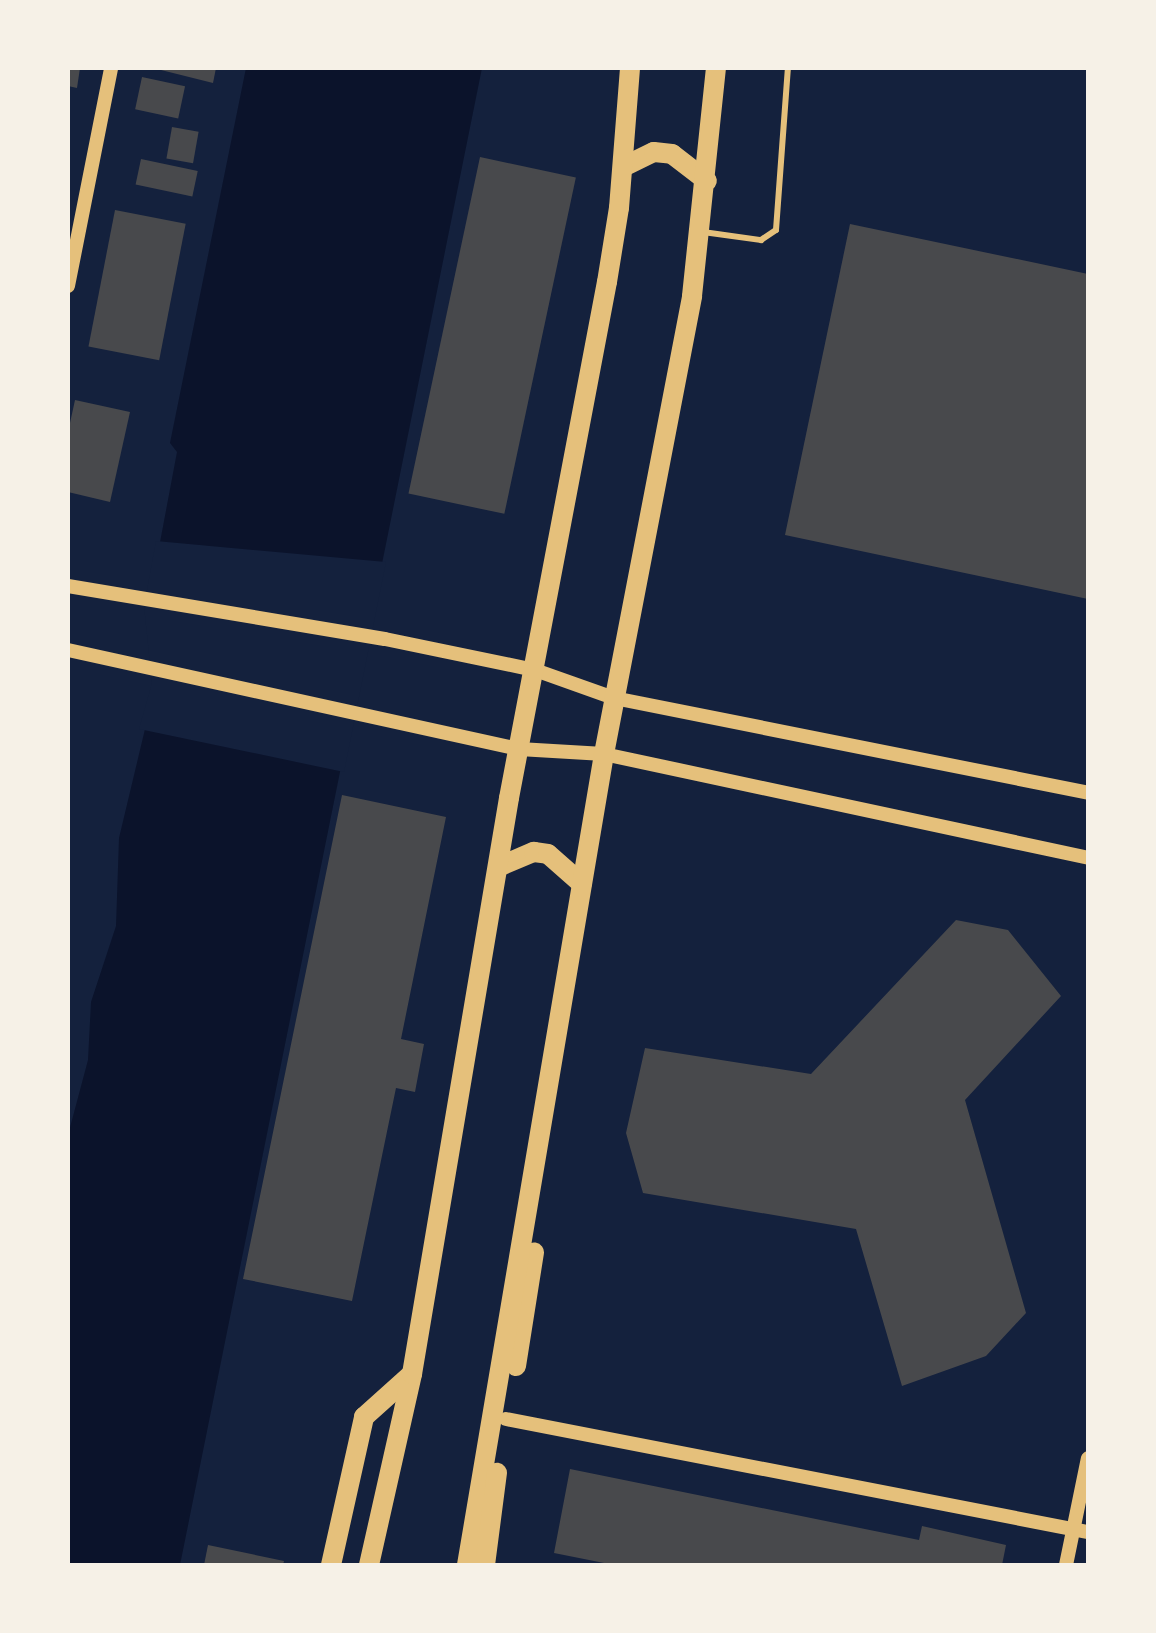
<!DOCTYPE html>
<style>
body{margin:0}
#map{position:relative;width:1156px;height:1633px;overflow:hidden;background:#14213d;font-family:Raleway,sans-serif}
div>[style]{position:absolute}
.water>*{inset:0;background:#0b132b}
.pier>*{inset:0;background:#14213d}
.building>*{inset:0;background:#48494c;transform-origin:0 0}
.service>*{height:6px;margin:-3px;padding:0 3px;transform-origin:3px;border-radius:3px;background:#e5c07b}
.tertiary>*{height:14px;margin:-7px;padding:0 7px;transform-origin:7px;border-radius:7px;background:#e5c07b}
.primary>*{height:20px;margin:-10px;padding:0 10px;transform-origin:10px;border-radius:10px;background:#e5c07b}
span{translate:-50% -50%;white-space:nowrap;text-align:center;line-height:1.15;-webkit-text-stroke:7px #f6f1e7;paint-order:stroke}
.frame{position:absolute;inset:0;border:70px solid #f6f1e7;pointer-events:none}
</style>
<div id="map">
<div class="water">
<i style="clip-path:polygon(246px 68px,482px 68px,180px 1565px,68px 1565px,68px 1135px,88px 1060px,91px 1002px,116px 926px,119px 838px,156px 683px,148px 606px,177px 452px,170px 443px)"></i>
</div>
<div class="pier">
<i style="clip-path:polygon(156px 541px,386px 562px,344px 772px,139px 729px,152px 683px,144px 606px)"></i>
</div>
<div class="building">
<i style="clip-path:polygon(68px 68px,80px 68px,77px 88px,68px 86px)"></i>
<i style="clip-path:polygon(153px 68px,216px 68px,213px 83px)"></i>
<i style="left:142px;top:77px;width:44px;height:33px;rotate:12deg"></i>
<i style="left:172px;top:127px;width:27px;height:32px;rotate:10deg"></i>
<i style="left:480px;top:157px;width:98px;height:344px;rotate:12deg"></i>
<i style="left:141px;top:159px;width:58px;height:26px;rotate:12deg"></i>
<i style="left:115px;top:210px;width:72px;height:139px;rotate:11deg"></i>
<i style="clip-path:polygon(850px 224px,1088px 274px,1088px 599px,785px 535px)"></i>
<i style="clip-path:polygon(75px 400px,130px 412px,110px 502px,68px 492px,68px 432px)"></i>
<i style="clip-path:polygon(342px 795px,446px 817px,401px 1039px,424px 1044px,415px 1092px,396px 1088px,352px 1301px,243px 1279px)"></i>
<i style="clip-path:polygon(956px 920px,1008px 930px,1061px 996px,965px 1100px,1026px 1313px,986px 1356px,902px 1386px,856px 1229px,643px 1193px,626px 1133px,645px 1048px,811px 1074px)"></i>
<i style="clip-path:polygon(570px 1469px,919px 1540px,922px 1526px,1006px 1545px,1002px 1565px,614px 1565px,554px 1553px)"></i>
<i style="clip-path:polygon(208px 1545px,284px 1561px,283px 1565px,204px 1565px)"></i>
</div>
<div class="service">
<i style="left:703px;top:232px;width:59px;rotate:7.9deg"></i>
<i style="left:761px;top:240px;width:18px;rotate:-34deg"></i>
<i style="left:776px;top:230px;width:162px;rotate:-85.8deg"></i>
</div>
<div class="tertiary">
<i style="left:68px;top:286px;width:222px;rotate:-78.8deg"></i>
<i style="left:68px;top:586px;width:321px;rotate:9.5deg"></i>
<i style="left:385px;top:639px;width:153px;rotate:11.7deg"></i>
<i style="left:535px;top:670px;width:84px;rotate:19.5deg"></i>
<i style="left:614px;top:698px;width:483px;rotate:11.3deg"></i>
<i style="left:68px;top:650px;width:462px;rotate:12.4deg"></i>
<i style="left:519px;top:749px;width:85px;rotate:3.4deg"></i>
<i style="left:604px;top:754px;width:495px;rotate:12.1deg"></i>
<i style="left:506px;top:1419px;width:593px;rotate:10.99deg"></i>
<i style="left:1066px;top:1565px;width:109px;rotate:-78.4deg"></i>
</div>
<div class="primary">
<i style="left:623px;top:167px;width:34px;rotate:-26deg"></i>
<i style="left:654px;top:152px;width:18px;rotate:6deg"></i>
<i style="left:672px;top:154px;width:44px;rotate:37.6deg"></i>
<i style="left:498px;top:867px;width:39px;rotate:-23deg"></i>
<i style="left:534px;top:852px;width:14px;rotate:8deg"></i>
<i style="left:548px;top:854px;width:45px;rotate:41.4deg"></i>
<i style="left:516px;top:1366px;width:115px;rotate:-81deg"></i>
<i style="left:331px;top:1565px;width:152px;rotate:-77.4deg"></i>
<i style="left:364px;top:1417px;width:64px;rotate:-41.9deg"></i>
<i style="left:369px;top:1565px;width:196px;rotate:-77.3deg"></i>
<i style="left:412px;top:1374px;width:584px;rotate:-80.44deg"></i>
<i style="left:509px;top:798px;width:525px;rotate:-79.25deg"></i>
<i style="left:607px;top:282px;width:75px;rotate:-80.8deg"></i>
<i style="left:619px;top:208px;width:140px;rotate:-85.5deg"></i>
<i style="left:467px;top:1565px;width:822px;rotate:-80.41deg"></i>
<i style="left:604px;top:754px;width:466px;rotate:-79.1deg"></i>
<i style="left:692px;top:296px;width:229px;rotate:-84deg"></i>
<i style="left:485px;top:1565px;width:93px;rotate:-82.6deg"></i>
</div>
<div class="frame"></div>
</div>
